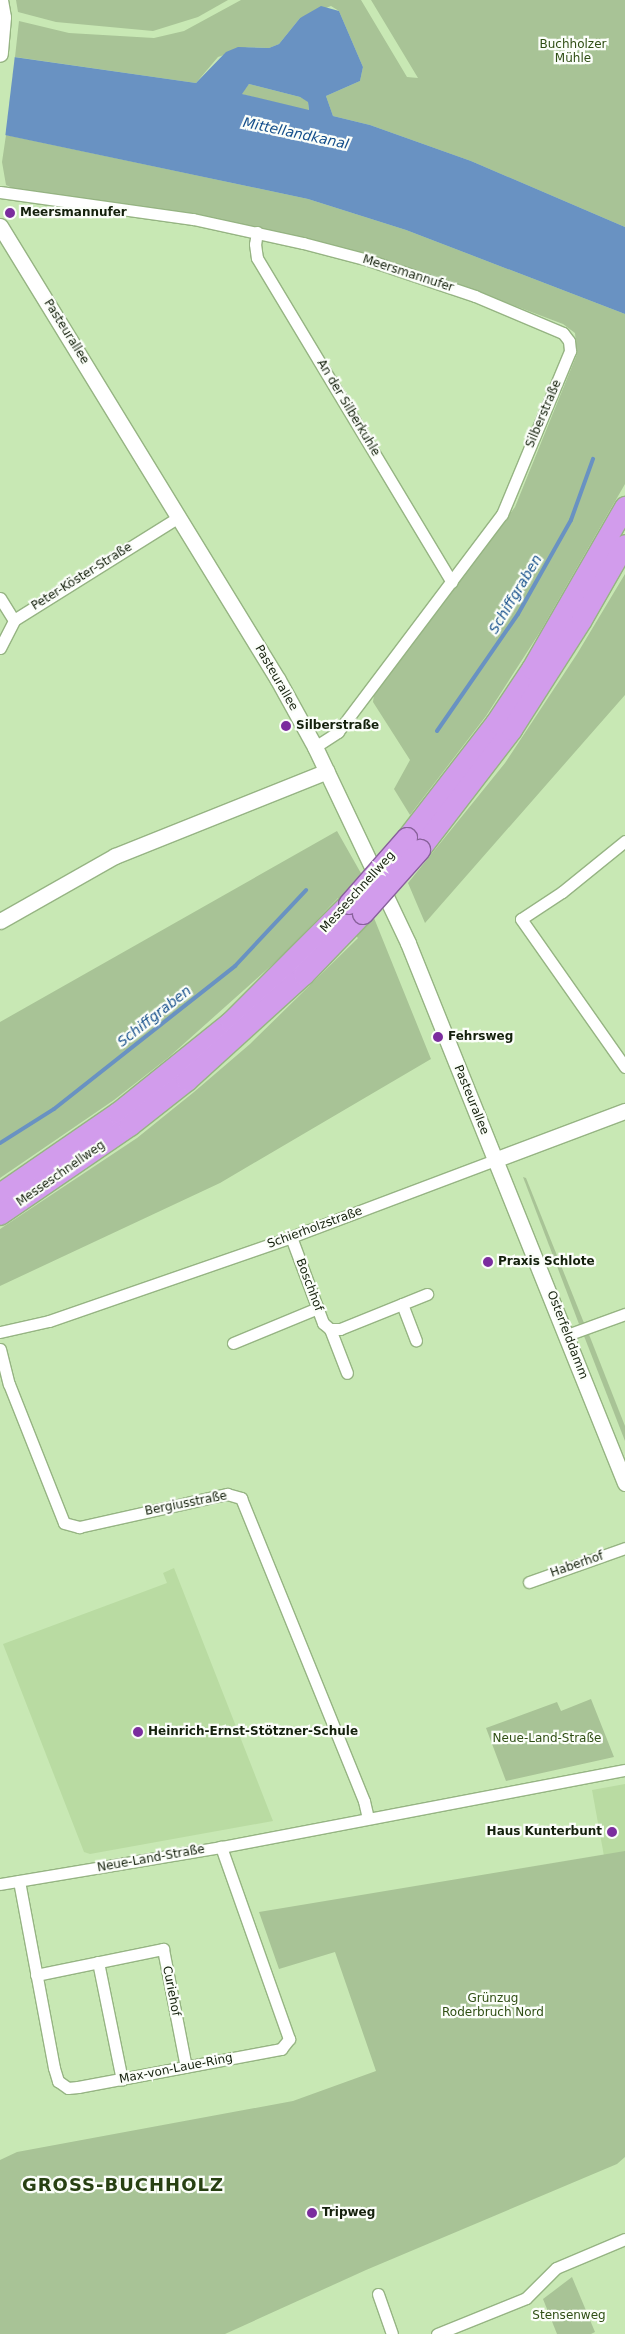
<!DOCTYPE html>
<meta charset="utf-8">
<style>
body{margin:0}
#map{position:relative;width:625px;height:2334px;overflow:hidden;background:#c8e8b4;font-family:"DejaVu Sans",sans-serif}
div>[style]{position:absolute}
.built>*{inset:0;background:#b9dba2}
.green>*{inset:0;background:#a8c396}
.water>*{inset:0;background:#6992c2}
.pier>*{inset:0;background:#c8e8b4}
.stream>*{height:4px;margin:-2px;padding:0 2px;transform-origin:2px;border-radius:2px;background:#6992c2}
.roads{filter:drop-shadow(1px 0 #96b483) drop-shadow(-1px 0 #96b483) drop-shadow(0 1px #96b483) drop-shadow(0 -1px #96b483)}
.minor>*{height:11px;margin:-5.5px;padding:0 5.5px;transform-origin:5.5px;border-radius:5.5px;background:#fff}
.tertiary>*{height:15px;margin:-7.5px;padding:0 7.5px;transform-origin:7.5px;border-radius:7.5px;background:#fff}
.trunk>*{height:20px;margin:-10px;padding:0 10px;transform-origin:10px;border-radius:10px;background:#d29cec}
.bridges{filter:drop-shadow(1px 0 #88619b) drop-shadow(-1px 0 #88619b) drop-shadow(0 1px #88619b) drop-shadow(0 -1px #88619b)}
.trunk-bridge>*{height:20px;margin:-10px;padding:0 10px;transform-origin:10px;border-radius:10px;background:#d29cec}
.dots>*{width:14px;height:14px;translate:-50% -50%;box-sizing:border-box;border:2px solid #fbfef9;border-radius:50%}
span{translate:-50% -50%;white-space:nowrap;text-align:center;line-height:1.15;-webkit-text-stroke:4.5px #fbfef9;paint-order:stroke}
.park-label{font-size:12px;color:#2f4e14}
.poi-label{font-size:12px;color:#14200c;font-weight:700}
.left{translate:0 -50%;text-align:left}
.right{translate:-100% -50%;text-align:right}
.street-label{font-size:12px;color:#14200c}
.water-label{font-size:14px;color:#154f8b;font-style:italic}
.district-label{font-size:18px;color:#274012;font-weight:700;letter-spacing:1px}
</style>
<div id="map">
<div class="built">
<i style="clip-path:polygon(174px 1568px,273px 1821px,90px 1854px,84px 1852px,3px 1644px,167px 1583px,163px 1573px)"></i>
<i style="clip-path:polygon(625px 1784px,625px 1875px,608px 1878px,592px 1790px)"></i>
</div>
<div class="green">
<i style="clip-path:polygon(16px 0,228px 0,198px 17px,153px 31px,56px 22px,18px 12px)"></i>
<i style="clip-path:polygon(241px 0,361px 0,407px 77px,418px 78px,371px 0,625px 0,625px 227px,471px 161px,370px 125px,333px 116px,326px 96px,360px 81px,363px 67px,339px 11px,331px 6px,300px 18px,279px 44px,269px 48px,248px 47px,218px 57px,196px 83px,15px 57px,19px 21px,69px 33px,154px 38px,184px 31px)"></i>
<i style="clip-path:polygon(249px 84px,300px 97px,308px 101px,309px 111px,241px 94px)"></i>
<i style="clip-path:polygon(6px 135px,308px 199px,406px 230px,625px 314px,625px 484px,540px 632px,486px 716px,410px 815px,394px 789px,410px 760px,373px 702px,374px 694px,515px 507px,577px 354px,575px 333px,563px 324px,481px 293px,345px 248px,216px 218px,14px 189px,6px 185px,2px 162px)"></i>
<i style="clip-path:polygon(625px 574px,625px 695px,425px 923px,408px 883px,505px 763px,577px 654px)"></i>
<i style="clip-path:polygon(337px 831px,362px 875px,341px 900px,338px 898px,282px 956px,169px 1057px,114px 1100px,0 1178px,0 1022px)"></i>
<i style="clip-path:polygon(374px 918px,431px 1059px,220px 1183px,0 1286px,0 1229px,137px 1138px,194px 1092px,250px 1044px,358px 938px,356px 936px)"></i>
<i style="clip-path:polygon(523px 1177px,526px 1178px,584px 1323px,579px 1324px)"></i>
<i style="clip-path:polygon(588px 1332px,625px 1426px,625px 1441px,584px 1336px)"></i>
<i style="clip-path:polygon(591px 1699px,614px 1757px,506px 1781px,486px 1728px,557px 1702px,561px 1711px)"></i>
<i style="clip-path:polygon(625px 1851px,625px 2157px,617px 2164px,366px 2270px,225px 2334px,0 2334px,0 2160px,17px 2152px,293px 2101px,376px 2071px,335px 1952px,279px 1969px,259px 1912px)"></i>
<i style="clip-path:polygon(572px 2277px,595px 2332px,591px 2334px,557px 2334px,543px 2299px)"></i>
</div>
<div class="water">
<i style="clip-path:polygon(evenodd,321px 6px,339px 11px,363px 67px,360px 81px,326px 96px,333px 116px,370px 125px,471px 161px,625px 227px,625px 314px,406px 230px,308px 199px,0 134px,0 55px,196px 83px,226px 52px,238px 47px,269px 48px,279px 44px,300px 18px,321px 6px,249px 84px,300px 97px,308px 102px,309px 110px,242px 94px,249px 84px)"></i>
</div>
<div class="pier">
<i style="clip-path:polygon(0 53px,15px 55px,5px 138px,0 137px)"></i>
</div>
<div class="stream">
<i style="left:437px;top:731px;width:142px;rotate:-55.3deg"></i>
<i style="left:518px;top:614px;width:108px;rotate:-60.6deg"></i>
<i style="left:571px;top:520px;width:65px;rotate:-70.2deg"></i>
<i style="left:0;top:1143px;width:64px;rotate:-32.2deg"></i>
<i style="left:54px;top:1109px;width:231px;rotate:-38.3deg"></i>
<i style="left:235px;top:966px;width:104px;rotate:-46.9deg"></i>
</div>
<div class="roads">
<div class="minor">
<i style="left:0;top:192px;width:195px;rotate:8deg"></i>
<i style="left:193px;top:219px;width:113px;rotate:12.3deg"></i>
<i style="left:303px;top:243px;width:67px;rotate:14.7deg"></i>
<i style="left:368px;top:260px;width:113px;rotate:18.6deg"></i>
<i style="left:475px;top:296px;width:95px;rotate:22.8deg"></i>
<i style="left:563px;top:333px;width:10px;rotate:53deg"></i>
<i style="left:569px;top:341px;width:10px;rotate:84deg"></i>
<i style="left:570px;top:351px;width:177px;rotate:112.6deg"></i>
<i style="left:502px;top:514px;width:273px;rotate:127deg"></i>
<i style="left:338px;top:732px;width:27px;rotate:147deg"></i>
<i style="left:257px;top:232px;width:12px;rotate:99deg"></i>
<i style="left:255px;top:244px;width:14px;rotate:82deg"></i>
<i style="left:257px;top:258px;width:378px;rotate:59deg"></i>
<i style="left:0;top:598px;width:26px;rotate:58deg"></i>
<i style="left:0;top:648px;width:31px;rotate:-63deg"></i>
<i style="left:14px;top:620px;width:195px;rotate:-32deg"></i>
<i style="left:625px;top:841px;width:81px;rotate:141deg"></i>
<i style="left:562px;top:892px;width:49px;rotate:146.6deg"></i>
<i style="left:521px;top:919px;width:181px;rotate:54.9deg"></i>
<i style="left:291px;top:1237px;width:92px;rotate:69.6deg"></i>
<i style="left:323px;top:1323px;width:9px;rotate:41deg"></i>
<i style="left:330px;top:1329px;width:10px"></i>
<i style="left:340px;top:1329px;width:94px;rotate:-21.9deg"></i>
<i style="left:402px;top:1304px;width:39px;rotate:69deg"></i>
<i style="left:330px;top:1329px;width:47px;rotate:68.9deg"></i>
<i style="left:0;top:1332px;width:50px;rotate:-12.7deg"></i>
<i style="left:49px;top:1321px;width:256px;rotate:-19.1deg"></i>
<i style="left:291px;top:1237px;width:220px;rotate:-20.7deg"></i>
<i style="left:567px;top:1335px;width:62px;rotate:-19.9deg"></i>
<i style="left:233px;top:1343px;width:92px;rotate:-22.4deg"></i>
<i style="left:0;top:1349px;width:36px;rotate:76deg"></i>
<i style="left:9px;top:1384px;width:149px;rotate:68.4deg"></i>
<i style="left:64px;top:1523px;width:16px;rotate:15deg"></i>
<i style="left:79px;top:1527px;width:152px;rotate:-12.6deg"></i>
<i style="left:227px;top:1494px;width:15px;rotate:16deg"></i>
<i style="left:241px;top:1498px;width:327px;rotate:67.9deg"></i>
<i style="left:364px;top:1801px;width:17px;rotate:77deg"></i>
<i style="left:529px;top:1582px;width:102px;rotate:-19.5deg"></i>
<i style="left:19px;top:1881px;width:190px;rotate:79.4deg"></i>
<i style="left:54px;top:2068px;width:14px;rotate:73deg"></i>
<i style="left:58px;top:2081px;width:12px;rotate:35deg"></i>
<i style="left:68px;top:2088px;width:10px;rotate:-6deg"></i>
<i style="left:78px;top:2087px;width:207px;rotate:-10.6deg"></i>
<i style="left:281px;top:2049px;width:13px;rotate:-51deg"></i>
<i style="left:289px;top:2039px;width:204px;rotate:-109.5deg"></i>
<i style="left:0;top:1884px;width:224px;rotate:-9.5deg"></i>
<i style="left:221px;top:1847px;width:411px;rotate:-10.8deg"></i>
<i style="left:98px;top:1962px;width:120px;rotate:78.5deg"></i>
<i style="left:36px;top:1975px;width:130px;rotate:-11.6deg"></i>
<i style="left:163px;top:1949px;width:120px;rotate:79deg"></i>
<i style="left:378px;top:2294px;width:42px;rotate:70.7deg"></i>
<i style="left:437px;top:2334px;width:96px;rotate:-22deg"></i>
<i style="left:526px;top:2298px;width:42px;rotate:-45deg"></i>
<i style="left:556px;top:2268px;width:75px;rotate:-22.8deg"></i>
</div>
<div class="tertiary">
<i style="left:0;top:0;width:17px;rotate:80deg"></i>
<i style="left:3px;top:17px;width:37px;rotate:95deg"></i>
<i style="left:0;top:226px;width:532px;rotate:58.52deg"></i>
<i style="left:278px;top:680px;width:77px;rotate:61.1deg"></i>
<i style="left:315px;top:747px;width:217px;rotate:64.6deg"></i>
<i style="left:408px;top:943px;width:582px;rotate:68.11deg"></i>
<i style="left:0;top:921px;width:132px;rotate:-29.5deg"></i>
<i style="left:115px;top:856px;width:228px;rotate:-21.8deg"></i>
<i style="left:497px;top:1159px;width:137px;rotate:-20.6deg"></i>
</div>
<div class="trunk">
<i style="left:407px;top:838px;width:145px;rotate:-52.3deg"></i>
<i style="left:496px;top:723px;width:65px;rotate:-56.3deg"></i>
<i style="left:532px;top:669px;width:187px;rotate:-60.1deg"></i>
<i style="left:420px;top:850px;width:151px;rotate:-52.5deg"></i>
<i style="left:512px;top:730px;width:130px;rotate:-57.5deg"></i>
<i style="left:582px;top:620px;width:86px;rotate:-60.2deg"></i>
<i style="left:0;top:1194px;width:143px;rotate:-34.5deg"></i>
<i style="left:118px;top:1113px;width:145px;rotate:-38.8deg"></i>
<i style="left:231px;top:1022px;width:167px;rotate:-45deg"></i>
<i style="left:0;top:1215px;width:158px;rotate:-34.4deg"></i>
<i style="left:130px;top:1126px;width:73px;rotate:-38.3deg"></i>
<i style="left:187px;top:1081px;width:158px;rotate:-42.2deg"></i>
<i style="left:304px;top:975px;width:85px;rotate:-46deg"></i>
</div>
</div>
<div class="bridges">
<div class="trunk-bridge">
<i style="left:349px;top:904px;width:88px;rotate:-48.7deg"></i>
<i style="left:363px;top:914px;width:86px;rotate:-48.3deg"></i>
</div>
</div>
<div class="dots">
<i style="left:10px;top:213px;background:#7b2d9e"></i>
<i style="left:286px;top:726px;background:#7b2d9e"></i>
<i style="left:438px;top:1037px;background:#7b2d9e"></i>
<i style="left:488px;top:1262px;background:#7b2d9e"></i>
<i style="left:138px;top:1732px;background:#7b2d9e"></i>
<i style="left:612px;top:1832px;background:#7b2d9e"></i>
<i style="left:312px;top:2213px;background:#7b2d9e"></i>
</div>
<div class="park-label">
<span style="left:573px;top:52px">Buchholzer<br>Mühle</span>
<span style="left:547px;top:1739px">Neue-Land-Straße</span>
<span style="left:493px;top:2006px">Grünzug<br>Roderbruch Nord</span>
<span style="left:569px;top:2316px">Stensenweg</span>
</div>
<div class="poi-label">
<span class="left" style="left:20px;top:213px">Meersmannufer</span>
<span class="left" style="left:296px;top:726px">Silberstraße</span>
<span class="left" style="left:448px;top:1037px">Fehrsweg</span>
<span class="left" style="left:498px;top:1262px">Praxis Schlote</span>
<span class="left" style="left:148px;top:1732px">Heinrich-Ernst-Stötzner-Schule</span>
<span class="right" style="left:602px;top:1832px">Haus Kunterbunt</span>
<span class="left" style="left:322px;top:2213px">Tripweg</span>
</div>
<div class="street-label">
<span style="left:408px;top:274px;rotate:18deg">Meersmannufer</span>
<span style="left:66px;top:332px;rotate:58deg">Pasteurallee</span>
<span style="left:348px;top:408px;rotate:59deg">An der Silberkuhle</span>
<span style="left:544px;top:414px;rotate:-67deg">Silberstraße</span>
<span style="left:82px;top:577px;rotate:-32deg">Peter-Köster-Straße</span>
<span style="left:276px;top:678px;rotate:60deg">Pasteurallee</span>
<span style="left:358px;top:892px;rotate:-48deg">Messeschnellweg</span>
<span style="left:471px;top:1100px;rotate:68deg">Pasteurallee</span>
<span style="left:61px;top:1174px;rotate:-35deg">Messeschnellweg</span>
<span style="left:315px;top:1228px;rotate:-20deg">Schierholzstraße</span>
<span style="left:309px;top:1285px;rotate:69deg">Boschhof</span>
<span style="left:567px;top:1335px;rotate:69deg">Osterfelddamm</span>
<span style="left:186px;top:1504px;rotate:-11deg">Bergiusstraße</span>
<span style="left:577px;top:1565px;rotate:-19deg">Haberhof</span>
<span style="left:151px;top:1859px;rotate:-10deg">Neue-Land-Straße</span>
<span style="left:171px;top:1991px;rotate:79deg">Curiehof</span>
<span style="left:176px;top:2069px;rotate:-11deg">Max-von-Laue-Ring</span>
</div>
<div class="water-label">
<span style="left:296px;top:133px;rotate:12deg">Mittellandkanal</span>
<span style="left:515px;top:594px;rotate:-59deg">Schiffgraben</span>
<span style="left:154px;top:1016px;rotate:-38deg">Schiffgraben</span>
</div>
<div class="district-label">
<span style="left:123px;top:2185px">GROSS-BUCHHOLZ</span>
</div>
</div>
